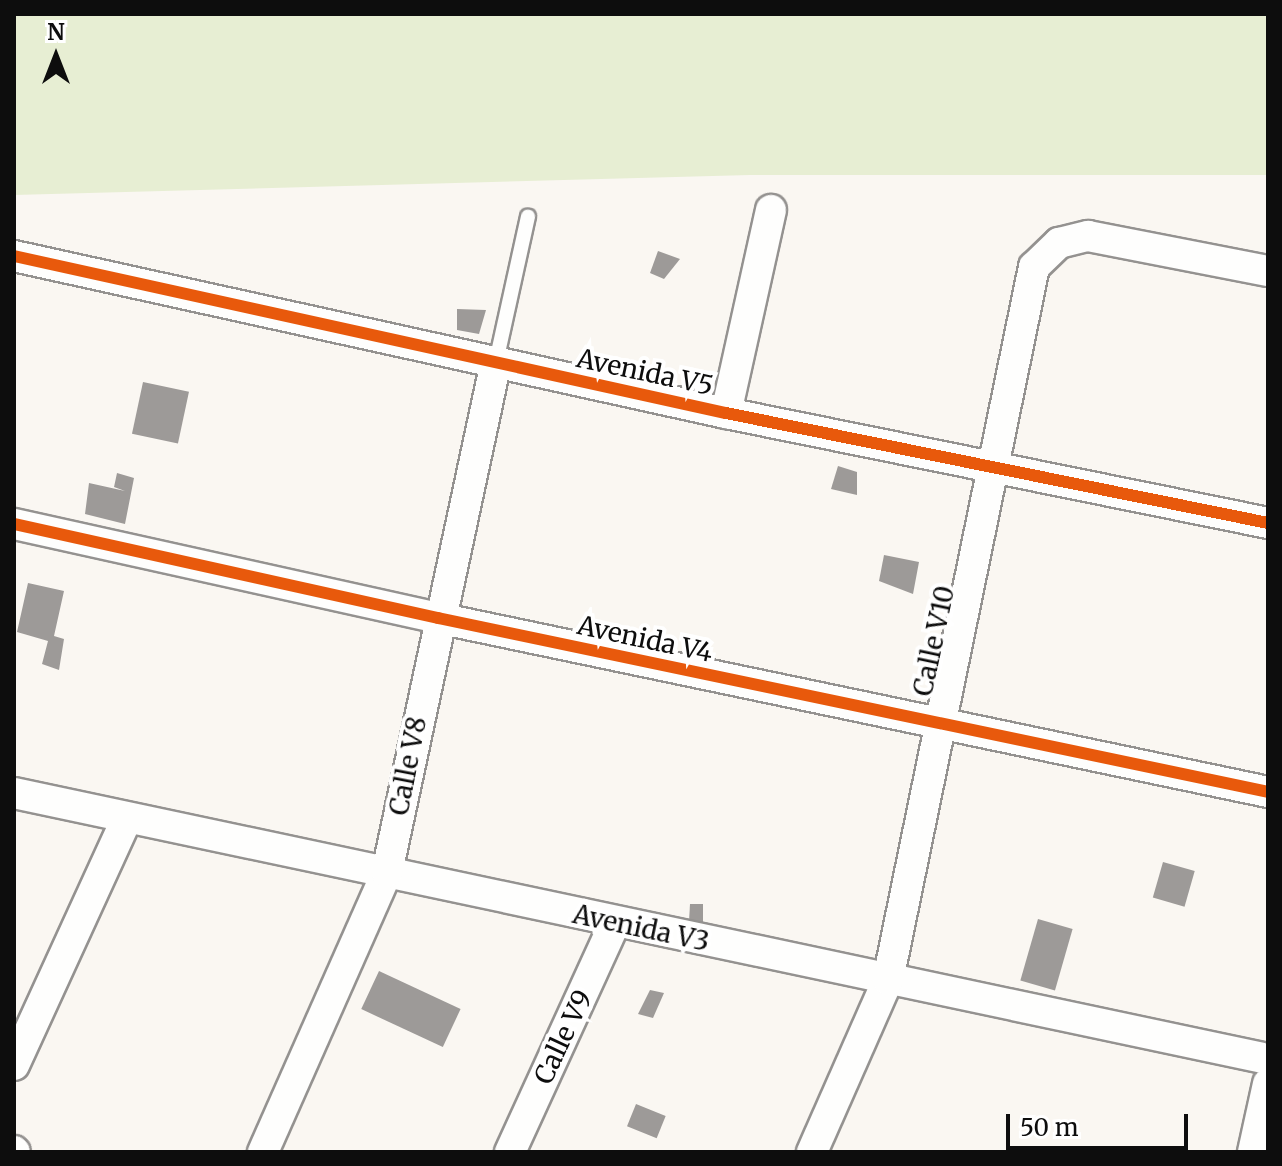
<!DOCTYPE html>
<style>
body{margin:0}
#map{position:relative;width:1282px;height:1166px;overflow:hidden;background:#faf7f2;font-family:Merriweather,serif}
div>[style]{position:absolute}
.green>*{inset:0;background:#e7eed3}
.building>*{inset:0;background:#9d9a98;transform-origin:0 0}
.roads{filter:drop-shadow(2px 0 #949290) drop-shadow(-2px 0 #949290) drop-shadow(0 2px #949290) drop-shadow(0 -2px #949290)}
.service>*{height:14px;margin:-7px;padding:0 7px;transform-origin:7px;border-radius:7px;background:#fefefd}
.minor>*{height:30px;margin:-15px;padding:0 15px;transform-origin:15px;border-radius:15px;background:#fefefd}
.cycleway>*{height:12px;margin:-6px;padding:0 6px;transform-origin:6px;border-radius:6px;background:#e8590c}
span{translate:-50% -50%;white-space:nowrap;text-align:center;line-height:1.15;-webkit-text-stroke:8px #fff;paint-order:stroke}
.street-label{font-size:26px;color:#0d0d0d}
.frame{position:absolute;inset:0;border:16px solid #0d0d0d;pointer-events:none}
.north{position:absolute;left:16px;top:16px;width:80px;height:80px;-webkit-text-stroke:6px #fff;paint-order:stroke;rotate:0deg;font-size:22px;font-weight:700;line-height:32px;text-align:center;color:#0d0d0d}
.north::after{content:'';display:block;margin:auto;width:28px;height:36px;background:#0d0d0d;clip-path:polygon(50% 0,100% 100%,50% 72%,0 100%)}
.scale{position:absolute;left:1006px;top:1114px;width:182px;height:36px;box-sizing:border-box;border:4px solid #0d0d0d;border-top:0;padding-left:10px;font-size:24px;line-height:28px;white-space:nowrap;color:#0d0d0d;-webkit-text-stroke:6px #fff;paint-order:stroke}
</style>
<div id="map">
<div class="green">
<i style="clip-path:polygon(14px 14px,1268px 14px,1268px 175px,750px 175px,14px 195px)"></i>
</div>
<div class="building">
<i style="clip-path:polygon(658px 251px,680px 259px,664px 279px,650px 273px)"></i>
<i style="clip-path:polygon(457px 309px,486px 310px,479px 334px,457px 330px)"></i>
<i style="left:143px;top:382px;width:47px;height:53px;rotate:12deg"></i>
<i style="clip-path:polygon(838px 466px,857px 472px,857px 495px,831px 489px)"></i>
<i style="clip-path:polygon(117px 473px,134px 478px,125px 524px,85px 514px,89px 483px,125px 491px,114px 487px)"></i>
<i style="clip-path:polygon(884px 555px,919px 562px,913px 594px,879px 581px)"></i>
<i style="clip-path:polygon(28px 583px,64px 591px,54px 636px,64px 639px,59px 670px,42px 664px,48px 641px,17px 632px)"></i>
<i style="left:1163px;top:862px;width:33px;height:37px;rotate:16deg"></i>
<i style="clip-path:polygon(690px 904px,703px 904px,703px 924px,689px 922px)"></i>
<i style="left:1038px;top:919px;width:36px;height:64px;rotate:16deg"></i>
<i style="left:379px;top:971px;width:90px;height:42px;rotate:25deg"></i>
<i style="clip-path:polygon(650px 990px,664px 993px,653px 1018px,638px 1014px)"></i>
<i style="left:636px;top:1104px;width:32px;height:24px;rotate:22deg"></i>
</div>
<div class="roads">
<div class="service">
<i style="left:496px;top:362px;width:149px;rotate:-77.6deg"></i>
</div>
<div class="minor">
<i style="left:14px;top:256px;width:729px;rotate:12.44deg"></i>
<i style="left:726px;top:413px;width:553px;rotate:11.47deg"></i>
<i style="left:726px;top:413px;width:208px;rotate:-77.5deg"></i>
<i style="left:14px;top:524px;width:434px;rotate:12.5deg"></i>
<i style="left:438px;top:618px;width:848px;rotate:11.84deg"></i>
<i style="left:14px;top:793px;width:1282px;rotate:11.98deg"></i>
<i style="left:14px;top:1065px;width:272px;rotate:-65.4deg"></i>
<i style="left:14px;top:1151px;width:1px;rotate:45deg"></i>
<i style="left:263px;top:1152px;width:306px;rotate:-66.1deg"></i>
<i style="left:387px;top:872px;width:522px;rotate:-77.94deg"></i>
<i style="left:510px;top:1152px;width:252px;rotate:-65.4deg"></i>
<i style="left:812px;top:1152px;width:188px;rotate:-66.2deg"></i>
<i style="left:888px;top:980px;width:728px;rotate:-78.43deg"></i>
<i style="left:1034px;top:267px;width:35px;rotate:-44deg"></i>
<i style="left:1059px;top:243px;width:30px;rotate:-14deg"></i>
<i style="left:1088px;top:236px;width:183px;rotate:11deg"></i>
<i style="left:1253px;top:1152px;width:70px;rotate:-77.6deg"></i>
</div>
</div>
<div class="cycleway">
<i style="left:14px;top:256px;width:729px;rotate:12.44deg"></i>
<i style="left:726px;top:413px;width:553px;rotate:11.47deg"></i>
<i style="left:14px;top:524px;width:434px;rotate:12.5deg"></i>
<i style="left:438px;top:618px;width:848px;rotate:11.84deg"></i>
</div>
<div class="street-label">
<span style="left:645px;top:372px;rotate:12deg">Avenida V5</span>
<span style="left:645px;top:639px;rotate:12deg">Avenida V4</span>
<span style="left:934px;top:641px;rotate:-78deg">Calle V10</span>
<span style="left:408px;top:766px;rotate:-79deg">Calle V8</span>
<span style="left:641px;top:928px;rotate:12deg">Avenida V3</span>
<span style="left:563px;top:1037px;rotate:-65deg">Calle V9</span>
</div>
<div class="frame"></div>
<div class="north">N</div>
<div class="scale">50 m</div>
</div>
